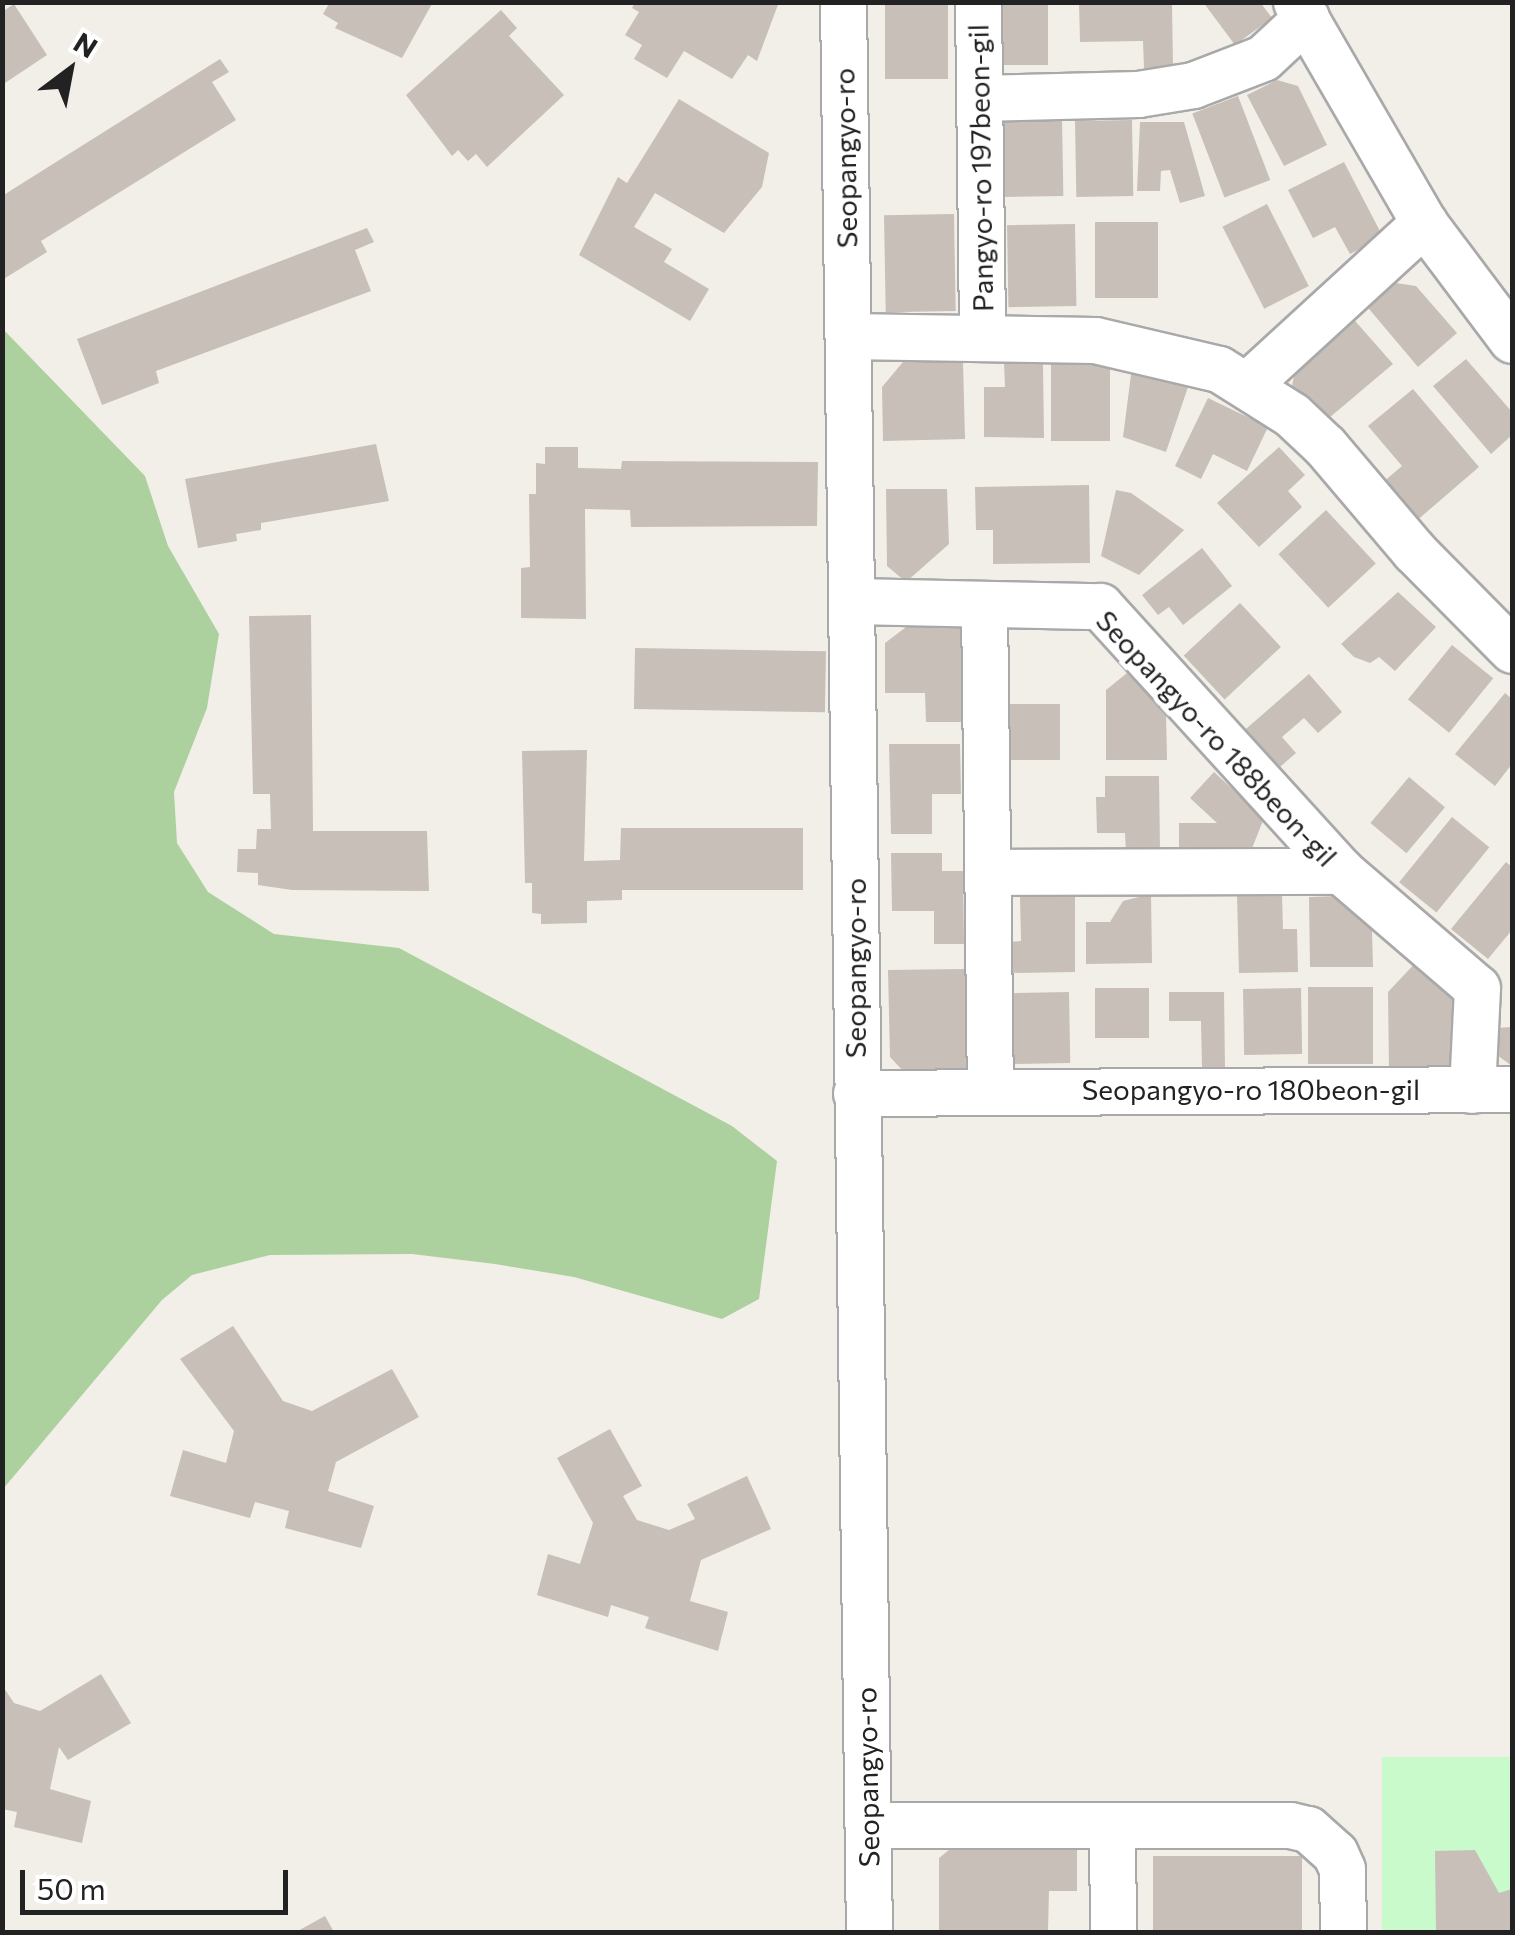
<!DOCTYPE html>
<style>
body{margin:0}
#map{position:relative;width:1515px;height:1935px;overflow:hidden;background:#f2efe9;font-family:Commissioner,sans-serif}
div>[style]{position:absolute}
.forest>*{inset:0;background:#add19e}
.park>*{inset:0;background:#c8facc;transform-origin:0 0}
.building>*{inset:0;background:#c7bfb8;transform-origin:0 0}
.roads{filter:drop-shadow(2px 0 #a9a9a9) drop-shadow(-2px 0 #a9a9a9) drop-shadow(0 2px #a9a9a9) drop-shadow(0 -2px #a9a9a9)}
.minor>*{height:45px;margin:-22.5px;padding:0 22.5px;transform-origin:22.5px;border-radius:22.5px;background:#fff}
span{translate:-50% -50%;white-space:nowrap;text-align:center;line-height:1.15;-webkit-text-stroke:9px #fff;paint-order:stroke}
.street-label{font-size:28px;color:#222}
.frame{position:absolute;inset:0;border:5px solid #222;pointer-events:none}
.north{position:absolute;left:20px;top:20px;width:100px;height:100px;-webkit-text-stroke:8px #fff;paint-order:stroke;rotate:32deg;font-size:28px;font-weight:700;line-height:40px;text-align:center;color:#222}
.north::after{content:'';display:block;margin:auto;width:35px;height:45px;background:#222;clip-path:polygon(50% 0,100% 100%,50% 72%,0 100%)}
.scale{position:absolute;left:20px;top:1870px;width:268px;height:45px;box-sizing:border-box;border:5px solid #222;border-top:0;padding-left:12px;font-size:30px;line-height:35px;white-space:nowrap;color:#222;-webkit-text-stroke:8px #fff;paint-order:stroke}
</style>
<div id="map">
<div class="forest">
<i style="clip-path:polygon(2px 328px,145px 476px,168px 546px,219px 634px,207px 708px,174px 792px,177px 843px,208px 892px,274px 934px,399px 948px,732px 1126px,777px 1161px,759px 1299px,722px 1319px,574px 1277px,495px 1264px,412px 1254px,270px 1255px,192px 1275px,162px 1300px,3px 1489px)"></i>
</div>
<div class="park">
<i style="left:1512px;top:1757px;width:175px;height:130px;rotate:90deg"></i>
</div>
<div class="building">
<i style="clip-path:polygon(330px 2px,433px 2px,402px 58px,335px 28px,338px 23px,323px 14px)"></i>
<i style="clip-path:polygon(635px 2px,779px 2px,757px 61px,748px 55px,732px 79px,684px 51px,667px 78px,634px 59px,642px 45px,625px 35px,639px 12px,632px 8px)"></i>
<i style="left:885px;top:2px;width:63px;height:77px"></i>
<i style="left:1002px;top:2px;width:46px;height:63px"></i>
<i style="clip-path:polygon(1079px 2px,1172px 2px,1173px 67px,1144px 68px,1143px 41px,1080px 42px)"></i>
<i style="clip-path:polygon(1203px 2px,1260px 2px,1272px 18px,1235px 45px)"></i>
<i style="clip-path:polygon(14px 4px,47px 55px,2px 85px,2px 12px)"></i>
<i style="clip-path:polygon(501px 10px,517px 28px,509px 36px,564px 95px,487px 167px,476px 154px,468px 161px,458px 150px,452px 156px,406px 95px)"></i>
<i style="clip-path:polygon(220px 59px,229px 72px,212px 82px,236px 120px,41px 241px,47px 252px,2px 280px,2px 196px)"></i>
<i style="clip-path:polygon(1277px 80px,1298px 86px,1327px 145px,1284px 166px,1247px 95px)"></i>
<i style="left:1238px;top:96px;width:90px;height:49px;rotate:69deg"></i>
<i style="clip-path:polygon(679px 99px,769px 153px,762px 187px,724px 233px,655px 193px,634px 227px,672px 249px,664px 262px,709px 289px,690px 321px,579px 255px,618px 177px,627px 183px)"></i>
<i style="left:1062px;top:119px;width:77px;height:62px;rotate:89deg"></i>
<i style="left:1132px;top:120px;width:76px;height:57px;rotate:89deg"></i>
<i style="clip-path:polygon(1140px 122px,1184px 122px,1205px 196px,1180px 203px,1170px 170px,1161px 171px,1160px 191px,1137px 191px)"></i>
<i style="clip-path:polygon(1344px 162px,1383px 237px,1350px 254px,1335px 227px,1313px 238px,1288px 190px)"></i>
<i style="left:1267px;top:204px;width:92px;height:50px;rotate:63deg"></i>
<i style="left:954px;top:214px;width:97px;height:70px;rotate:89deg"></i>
<i style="left:1095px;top:222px;width:63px;height:76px"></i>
<i style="left:1075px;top:224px;width:82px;height:68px;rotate:89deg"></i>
<i style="clip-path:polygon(367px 228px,374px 242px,355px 250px,371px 291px,156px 371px,159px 383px,102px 405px,77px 339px)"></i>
<i style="clip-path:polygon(1389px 282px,1416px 286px,1457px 333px,1418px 367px,1364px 303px)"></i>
<i style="clip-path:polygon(1349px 314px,1393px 364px,1323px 423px,1292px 386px,1298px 357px)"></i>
<i style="clip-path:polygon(1466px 359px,1512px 412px,1512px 435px,1491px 454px,1433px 386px)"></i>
<i style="clip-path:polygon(963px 361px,965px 439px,883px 441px,882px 387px,903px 362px)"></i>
<i style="left:1051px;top:362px;width:59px;height:79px"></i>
<i style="clip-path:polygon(1004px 363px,1043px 363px,1044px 438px,984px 437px,984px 387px,1005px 387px)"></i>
<i style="clip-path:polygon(1132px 367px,1188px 387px,1166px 452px,1123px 437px)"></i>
<i style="clip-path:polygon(1413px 389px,1479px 467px,1415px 522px,1382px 483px,1402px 466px,1368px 426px)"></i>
<i style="clip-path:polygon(1208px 398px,1268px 427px,1247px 471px,1213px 454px,1201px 479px,1175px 466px)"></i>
<i style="clip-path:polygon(376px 444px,389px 501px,261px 523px,261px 530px,236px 534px,237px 541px,198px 548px,185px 479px)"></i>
<i style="clip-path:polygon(545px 447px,578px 447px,578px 468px,621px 469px,622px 461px,818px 462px,817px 526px,631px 527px,630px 510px,585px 509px,586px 619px,521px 618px,521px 568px,530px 567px,529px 494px,536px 494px,536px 463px,545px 464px)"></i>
<i style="clip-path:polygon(1279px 447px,1305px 475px,1288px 491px,1302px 507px,1259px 547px,1217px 503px)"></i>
<i style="clip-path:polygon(1089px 485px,1090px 563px,993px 564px,993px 530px,976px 530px,975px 487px)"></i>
<i style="clip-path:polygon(886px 489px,947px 489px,949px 544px,906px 582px,887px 566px)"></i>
<i style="clip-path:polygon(1116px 490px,1131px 493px,1184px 530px,1139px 575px,1101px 556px)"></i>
<i style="left:1326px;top:510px;width:73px;height:65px;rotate:47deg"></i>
<i style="clip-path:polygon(1202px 548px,1232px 586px,1183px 625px,1169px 607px,1158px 615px,1142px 595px)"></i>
<i style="clip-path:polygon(1398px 592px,1436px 627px,1395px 671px,1379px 657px,1370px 663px,1354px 657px,1341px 644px)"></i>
<i style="left:1240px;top:603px;width:60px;height:77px;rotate:47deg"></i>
<i style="clip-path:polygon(311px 615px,313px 831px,427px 831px,429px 891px,292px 890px,258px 885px,258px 873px,237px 872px,238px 849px,256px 849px,257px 829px,271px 829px,270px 794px,253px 794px,249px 616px)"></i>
<i style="clip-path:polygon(910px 624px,962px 624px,963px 722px,926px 722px,925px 693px,885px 693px,885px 643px)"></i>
<i style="left:1452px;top:645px;width:53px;height:70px;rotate:39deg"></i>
<i style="left:635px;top:648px;width:191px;height:61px;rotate:1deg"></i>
<i style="clip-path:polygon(1127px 673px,1166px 713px,1167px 760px,1106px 760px,1106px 690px)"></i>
<i style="clip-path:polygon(1309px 674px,1342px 712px,1318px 733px,1304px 718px,1282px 737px,1296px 753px,1273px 773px,1239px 735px)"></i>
<i style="clip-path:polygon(1505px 693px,1512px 699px,1512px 764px,1495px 786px,1455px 754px)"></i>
<i style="left:1007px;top:704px;width:53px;height:56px"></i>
<i style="clip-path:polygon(889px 744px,960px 744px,961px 794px,932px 794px,932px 834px,891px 834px)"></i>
<i style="clip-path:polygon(587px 750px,584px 861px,620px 860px,621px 828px,803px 828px,803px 890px,622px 890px,622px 900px,587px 901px,587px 923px,541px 924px,541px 914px,532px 913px,532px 883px,525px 883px,522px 751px)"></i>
<i style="clip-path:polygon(1214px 772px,1264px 818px,1251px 851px,1179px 850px,1179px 823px,1217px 823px,1190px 798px)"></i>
<i style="clip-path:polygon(1105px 776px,1159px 776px,1160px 852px,1126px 852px,1125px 833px,1097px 833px,1096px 797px,1105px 797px)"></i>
<i style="left:1409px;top:777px;width:47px;height:60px;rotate:40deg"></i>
<i style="left:1452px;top:817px;width:48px;height:84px;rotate:39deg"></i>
<i style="clip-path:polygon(891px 853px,942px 853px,942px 871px,963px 871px,964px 944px,934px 944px,934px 911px,892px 911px)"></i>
<i style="clip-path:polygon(1506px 862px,1512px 867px,1512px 930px,1488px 959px,1451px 929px)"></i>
<i style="clip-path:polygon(1151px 894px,1152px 963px,1086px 964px,1086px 922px,1110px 922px,1123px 901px)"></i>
<i style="clip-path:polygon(1237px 895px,1282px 895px,1283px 929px,1297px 929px,1298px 972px,1239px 973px)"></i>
<i style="clip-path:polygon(1075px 896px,1075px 972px,1008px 973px,1008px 942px,1021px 941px,1020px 897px)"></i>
<i style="clip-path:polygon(1339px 896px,1372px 930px,1373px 967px,1310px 967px,1309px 897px)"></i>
<i style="clip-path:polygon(1420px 958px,1457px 991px,1458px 1071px,1389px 1071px,1388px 992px)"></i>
<i style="clip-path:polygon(965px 969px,966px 1074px,906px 1074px,890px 1057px,888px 970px)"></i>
<i style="left:1308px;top:987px;width:65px;height:77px"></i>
<i style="left:1149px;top:988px;width:50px;height:54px;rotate:90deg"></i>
<i style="left:1301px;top:988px;width:66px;height:58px;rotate:89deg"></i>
<i style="left:1069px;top:992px;width:71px;height:65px;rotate:89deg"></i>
<i style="clip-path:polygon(1169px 992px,1224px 992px,1225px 1067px,1202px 1067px,1201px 1021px,1169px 1021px)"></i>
<i style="clip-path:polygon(1512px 1027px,1512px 1066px,1497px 1055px,1496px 1028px)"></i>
<i style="clip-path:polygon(233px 1326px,283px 1401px,312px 1411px,392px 1369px,419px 1417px,336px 1462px,328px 1491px,374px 1506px,361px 1548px,285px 1528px,289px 1511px,255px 1502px,250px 1518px,170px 1496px,183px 1450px,226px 1463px,234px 1431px,180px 1359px)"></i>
<i style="clip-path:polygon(610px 1429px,642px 1486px,623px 1496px,637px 1520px,669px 1530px,695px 1519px,687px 1504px,747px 1476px,771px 1529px,701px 1560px,690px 1601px,728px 1612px,718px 1651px,645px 1628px,649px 1617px,611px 1605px,608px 1617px,537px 1595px,548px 1554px,580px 1564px,593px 1523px,557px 1458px)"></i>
<i style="clip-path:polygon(101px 1674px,131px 1723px,68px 1760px,59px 1747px,50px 1789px,91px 1801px,82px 1843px,14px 1827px,17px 1812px,2px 1809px,2px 1685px,14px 1703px,40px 1711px)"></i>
<i style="clip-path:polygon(955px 1845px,1077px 1846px,1077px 1891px,1049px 1891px,1048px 1931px,939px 1932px,939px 1858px)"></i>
<i style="clip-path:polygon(1475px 1850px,1499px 1893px,1512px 1889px,1512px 1932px,1436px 1932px,1435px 1851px)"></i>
<i style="left:1153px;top:1856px;width:149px;height:76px"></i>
<i style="clip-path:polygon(325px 1916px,334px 1932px,296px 1932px)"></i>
</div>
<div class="roads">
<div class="minor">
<i style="left:843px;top:2px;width:1930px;rotate:89.23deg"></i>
<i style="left:978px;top:2px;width:332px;rotate:89.3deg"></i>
<i style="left:1296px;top:2px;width:255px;rotate:59.9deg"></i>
<i style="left:1424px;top:223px;width:146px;rotate:53.1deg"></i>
<i style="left:979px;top:98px;width:159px;rotate:-1.4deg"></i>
<i style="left:1138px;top:94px;width:56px;rotate:-9.3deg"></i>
<i style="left:1193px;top:85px;width:75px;rotate:-21.1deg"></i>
<i style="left:1263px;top:58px;width:59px;rotate:-42.9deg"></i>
<i style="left:848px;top:336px;width:247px;rotate:0.9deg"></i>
<i style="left:1095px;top:340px;width:127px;rotate:13.2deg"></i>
<i style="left:1219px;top:369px;width:86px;rotate:32.2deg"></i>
<i style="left:1292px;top:415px;width:45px;rotate:43.2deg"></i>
<i style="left:1325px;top:446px;width:138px;rotate:49.7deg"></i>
<i style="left:1414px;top:551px;width:139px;rotate:45.3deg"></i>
<i style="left:1248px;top:384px;width:239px;rotate:-42.5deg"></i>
<i style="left:852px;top:601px;width:248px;rotate:1.2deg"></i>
<i style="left:1100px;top:606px;width:358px;rotate:47.7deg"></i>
<i style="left:1341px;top:871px;width:179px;rotate:40.7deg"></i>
<i style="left:1477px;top:988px;width:102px;rotate:92.8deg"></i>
<i style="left:984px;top:604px;width:485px;rotate:89.3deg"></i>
<i style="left:987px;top:872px;width:354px;rotate:-0.2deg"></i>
<i style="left:856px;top:1093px;width:656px;rotate:-0.35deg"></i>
<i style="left:868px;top:1825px;width:422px"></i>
<i style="left:1290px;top:1825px;width:18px;rotate:13deg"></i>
<i style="left:1308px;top:1829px;width:36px;rotate:42deg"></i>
<i style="left:1335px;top:1853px;width:17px;rotate:66deg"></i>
<i style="left:1342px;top:1869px;width:63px;rotate:89.1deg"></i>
<i style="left:1112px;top:1825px;width:107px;rotate:89.5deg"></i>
</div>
</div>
<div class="street-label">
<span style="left:845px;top:158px;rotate:-91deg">Seopangyo-ro</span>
<span style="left:980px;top:168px;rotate:-91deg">Pangyo-ro 197beon-gil</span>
<span style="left:1217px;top:738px;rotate:47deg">Seopangyo-ro 188beon-gil</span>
<span style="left:855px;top:968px;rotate:-90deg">Seopangyo-ro</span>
<span style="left:1251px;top:1089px">Seopangyo-ro 180beon-gil</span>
<span style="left:867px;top:1777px;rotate:-91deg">Seopangyo-ro</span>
</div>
<div class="frame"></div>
<div class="north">N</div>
<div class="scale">50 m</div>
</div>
